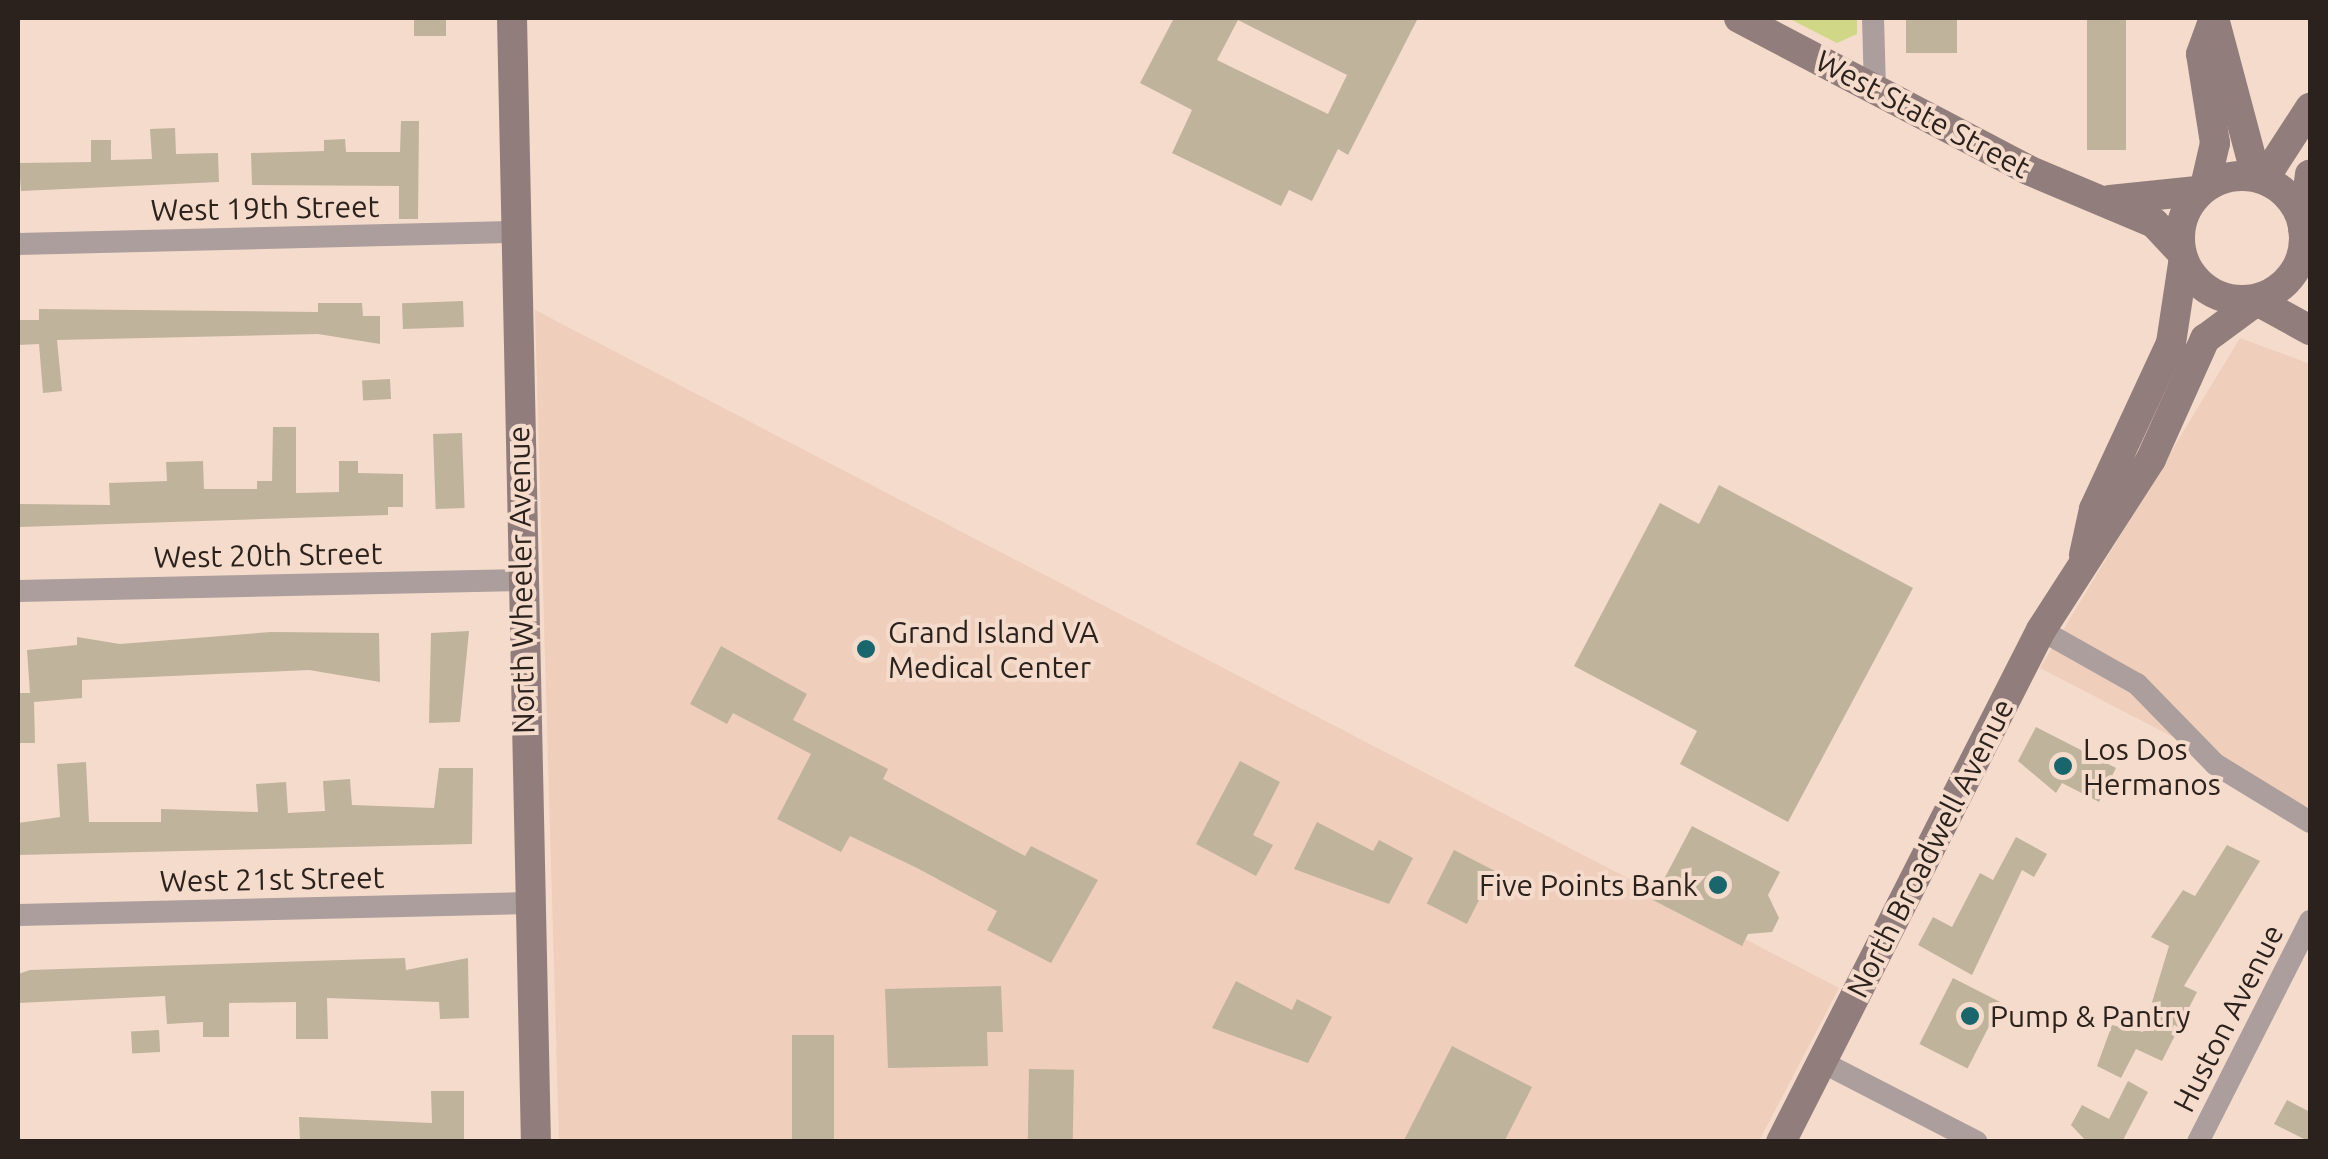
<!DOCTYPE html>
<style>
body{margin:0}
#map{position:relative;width:2328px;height:1159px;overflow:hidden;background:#f5dbcb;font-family:Ubuntu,sans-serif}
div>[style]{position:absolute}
.built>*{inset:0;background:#efcebb}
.green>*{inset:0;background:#d0d786}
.building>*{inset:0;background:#c0b39c;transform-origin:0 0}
.street>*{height:22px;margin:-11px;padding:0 11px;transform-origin:11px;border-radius:11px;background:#ab9e9d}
.secondary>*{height:30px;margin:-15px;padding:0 15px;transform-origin:15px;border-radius:15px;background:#917d7c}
.secondary>.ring{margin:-15px;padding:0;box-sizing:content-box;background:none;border:30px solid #917d7c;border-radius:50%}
.dots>*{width:28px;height:28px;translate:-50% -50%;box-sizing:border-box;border:5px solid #f5dbcb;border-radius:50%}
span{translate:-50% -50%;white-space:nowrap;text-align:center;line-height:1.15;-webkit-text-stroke:8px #f5dbcb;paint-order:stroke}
.street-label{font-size:30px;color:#2c221d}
.poi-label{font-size:30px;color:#2c221d}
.left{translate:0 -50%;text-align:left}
.right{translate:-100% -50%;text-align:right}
.frame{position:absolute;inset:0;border:20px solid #2c221d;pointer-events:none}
</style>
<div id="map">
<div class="built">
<i style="clip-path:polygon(535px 310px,1839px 988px,1759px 1141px,559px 1141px)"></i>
<i style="clip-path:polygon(2240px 338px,2310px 364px,2310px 808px,2040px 668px)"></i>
</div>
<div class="green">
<i style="clip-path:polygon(1788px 18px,1857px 18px,1857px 34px,1837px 43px)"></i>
</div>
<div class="building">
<i style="left:414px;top:18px;width:32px;height:18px"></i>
<i style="clip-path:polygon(evenodd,1174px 18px,1418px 18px,1348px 155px,1338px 149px,1312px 201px,1289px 190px,1281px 206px,1172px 153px,1192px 110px,1140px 83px,1174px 18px,1238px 20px,1347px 75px,1328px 114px,1217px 60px,1238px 20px)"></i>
<i style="left:1906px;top:18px;width:51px;height:35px"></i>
<i style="left:2087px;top:18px;width:39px;height:132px"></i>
<i style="clip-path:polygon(401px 121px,419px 121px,418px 219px,399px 219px,399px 186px,252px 185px,251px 153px,324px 151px,324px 140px,345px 139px,346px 152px,400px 152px)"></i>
<i style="clip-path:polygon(175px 128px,176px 154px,218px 153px,219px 182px,21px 191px,19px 163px,91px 162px,91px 140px,111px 140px,111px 160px,152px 159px,150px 129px)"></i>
<i style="left:463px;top:301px;width:26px;height:61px;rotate:88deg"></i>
<i style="clip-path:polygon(318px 303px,362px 303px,363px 316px,380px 316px,380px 344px,318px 334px,57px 340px,62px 391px,43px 393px,39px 344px,18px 345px,18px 320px,39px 320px,39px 309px,318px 312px)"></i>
<i style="left:390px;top:379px;width:20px;height:28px;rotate:87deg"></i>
<i style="clip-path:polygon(273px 427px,296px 427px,296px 493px,339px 492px,339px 461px,358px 461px,358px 473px,403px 474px,403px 507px,388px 507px,388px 515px,20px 527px,20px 504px,110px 505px,109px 483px,167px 481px,166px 462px,203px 461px,204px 489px,257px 489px,257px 481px,272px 481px)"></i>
<i style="left:462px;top:433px;width:75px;height:29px;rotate:88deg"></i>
<i style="clip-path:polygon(1719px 485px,1913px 588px,1788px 822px,1680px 764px,1697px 731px,1574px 666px,1660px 503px,1699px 524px)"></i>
<i style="clip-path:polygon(469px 631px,460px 722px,429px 723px,431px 633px)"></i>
<i style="clip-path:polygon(271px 632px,379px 633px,380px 682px,309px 670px,82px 680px,82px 698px,34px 702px,35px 743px,18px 743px,18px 693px,30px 693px,27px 650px,77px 645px,77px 637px,120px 644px)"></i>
<i style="clip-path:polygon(721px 646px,807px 694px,793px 720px,888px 769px,883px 779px,1025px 856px,1031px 846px,1098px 880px,1051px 963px,987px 930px,997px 911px,917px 868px,850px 836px,841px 852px,777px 819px,811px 754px,733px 713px,727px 724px,690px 704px)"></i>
<i style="clip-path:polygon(2036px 727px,2116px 768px,2099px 802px,2062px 783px,2056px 793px,2018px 761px)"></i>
<i style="clip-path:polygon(1240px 761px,1280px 782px,1253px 835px,1273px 845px,1256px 876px,1196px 844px)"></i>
<i style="clip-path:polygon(86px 762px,89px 822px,161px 822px,161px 809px,258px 812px,256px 784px,286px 782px,288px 813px,325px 811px,323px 781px,350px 779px,352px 805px,434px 808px,439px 768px,473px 768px,472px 844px,18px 855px,18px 823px,60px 817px,57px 764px)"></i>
<i style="clip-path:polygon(1317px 822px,1373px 851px,1379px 840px,1413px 858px,1389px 904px,1294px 869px)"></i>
<i style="clip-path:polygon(1692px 826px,1780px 872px,1768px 895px,1779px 918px,1772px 932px,1748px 934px,1742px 946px,1653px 900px)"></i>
<i style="clip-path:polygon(2016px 837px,2047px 854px,2034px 877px,2022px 870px,1972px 975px,1918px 945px,1933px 917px,1952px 927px,1980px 873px,1993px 880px)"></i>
<i style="clip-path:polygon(2227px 845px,2260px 861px,2184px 986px,2197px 992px,2162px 1061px,2136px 1049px,2121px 1078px,2097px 1066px,2112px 1025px,2143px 1032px,2169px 946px,2151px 937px,2183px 890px,2195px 896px)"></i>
<i style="left:1454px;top:850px;width:45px;height:60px;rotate:27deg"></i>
<i style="clip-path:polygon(405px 958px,406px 970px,468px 958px,469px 1018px,440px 1019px,439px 1002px,327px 998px,328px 1039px,296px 1039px,296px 1002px,229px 1003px,229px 1037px,203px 1037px,203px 1022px,167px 1024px,165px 996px,18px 1003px,18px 974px,30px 970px)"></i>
<i style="left:1953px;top:978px;width:54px;height:74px;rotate:27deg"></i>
<i style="clip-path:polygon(1236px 981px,1292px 1010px,1297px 999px,1332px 1017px,1308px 1063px,1212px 1028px)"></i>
<i style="clip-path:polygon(1001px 986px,1003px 1032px,987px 1032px,988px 1066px,888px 1068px,885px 989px)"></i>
<i style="left:159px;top:1030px;width:22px;height:28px;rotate:87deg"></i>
<i style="left:792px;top:1035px;width:42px;height:107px"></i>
<i style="clip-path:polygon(1452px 1046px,1532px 1087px,1504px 1142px,1403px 1142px)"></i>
<i style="left:1029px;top:1069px;width:45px;height:73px;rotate:1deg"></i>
<i style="clip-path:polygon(2128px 1081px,2148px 1092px,2122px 1142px,2087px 1142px,2071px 1125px,2082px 1105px,2109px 1119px)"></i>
<i style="clip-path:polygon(431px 1091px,464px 1091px,464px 1142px,300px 1142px,299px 1117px,432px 1123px)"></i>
<i style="clip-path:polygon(2287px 1100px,2310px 1112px,2310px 1142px,2274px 1124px)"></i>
</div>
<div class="street">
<i style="left:1873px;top:18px;width:71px;rotate:88.4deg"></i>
<i style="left:18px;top:244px;width:497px;rotate:-1.4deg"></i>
<i style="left:18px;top:591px;width:502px;rotate:-1.26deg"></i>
<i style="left:2041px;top:630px;width:110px;rotate:29.4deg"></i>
<i style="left:2137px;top:684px;width:112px;rotate:45.7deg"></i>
<i style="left:2215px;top:764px;width:111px;rotate:31.4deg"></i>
<i style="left:18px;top:915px;width:511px;rotate:-1.35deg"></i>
<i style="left:1822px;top:1062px;width:174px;rotate:27.3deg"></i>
<i style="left:2198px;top:1142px;width:248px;rotate:-63.1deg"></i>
</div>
<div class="secondary">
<i style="left:512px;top:18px;width:1124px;rotate:88.78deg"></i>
<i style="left:1739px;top:18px;width:327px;rotate:27.7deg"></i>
<i style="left:2028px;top:170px;width:137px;rotate:22.8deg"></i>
<i style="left:2154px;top:223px;width:37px;rotate:47deg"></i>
<i style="left:2214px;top:18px;width:163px;rotate:75.1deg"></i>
<i class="ring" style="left:2180px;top:176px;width:94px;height:94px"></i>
<i style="left:2264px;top:179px;width:85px;rotate:-57.1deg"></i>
<i style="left:2206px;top:182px;width:40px;rotate:-77deg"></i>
<i style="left:2215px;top:143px;width:90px;rotate:-98.9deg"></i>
<i style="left:2201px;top:54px;width:37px;rotate:-70deg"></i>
<i style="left:2110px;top:200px;width:85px;rotate:-6deg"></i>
<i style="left:2303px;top:228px;width:54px;rotate:-82.6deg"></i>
<i style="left:2261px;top:303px;width:56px;rotate:28.9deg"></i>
<i style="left:2084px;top:555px;width:47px;rotate:-77.7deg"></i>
<i style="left:2094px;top:509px;width:183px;rotate:-65.1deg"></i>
<i style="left:2171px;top:343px;width:80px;rotate:-81.4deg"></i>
<i style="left:1781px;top:1142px;width:574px;rotate:-63.08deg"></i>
<i style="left:2041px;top:630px;width:203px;rotate:-57.2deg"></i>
<i style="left:2151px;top:459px;width:132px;rotate:-65.8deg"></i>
<i style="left:2205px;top:339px;width:57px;rotate:-36.5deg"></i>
</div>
<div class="dots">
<i style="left:866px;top:649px;background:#19676c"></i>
<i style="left:2063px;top:766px;background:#19676c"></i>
<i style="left:1718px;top:885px;background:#19676c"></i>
<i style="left:1970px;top:1016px;background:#19676c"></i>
</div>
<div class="street-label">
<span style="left:1923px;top:114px;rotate:28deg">West State Street</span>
<span style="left:265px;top:208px;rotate:-1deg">West 19th Street</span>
<span style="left:268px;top:555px;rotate:-1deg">West 20th Street</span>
<span style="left:521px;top:580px;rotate:-91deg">North Wheeler Avenue</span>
<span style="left:1930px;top:848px;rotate:-63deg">North Broadwell Avenue</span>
<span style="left:272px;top:879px;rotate:-1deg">West 21st Street</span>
<span style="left:2228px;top:1018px;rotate:-63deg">Huston Avenue</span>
</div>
<div class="poi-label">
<span class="left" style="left:888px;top:649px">Grand Island VA<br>Medical Center</span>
<span class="left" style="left:2083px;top:766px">Los Dos<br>Hermanos</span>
<span class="right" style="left:1698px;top:885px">Five Points Bank</span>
<span class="left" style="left:1990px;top:1016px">Pump &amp; Pantry</span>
</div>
<div class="frame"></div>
</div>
